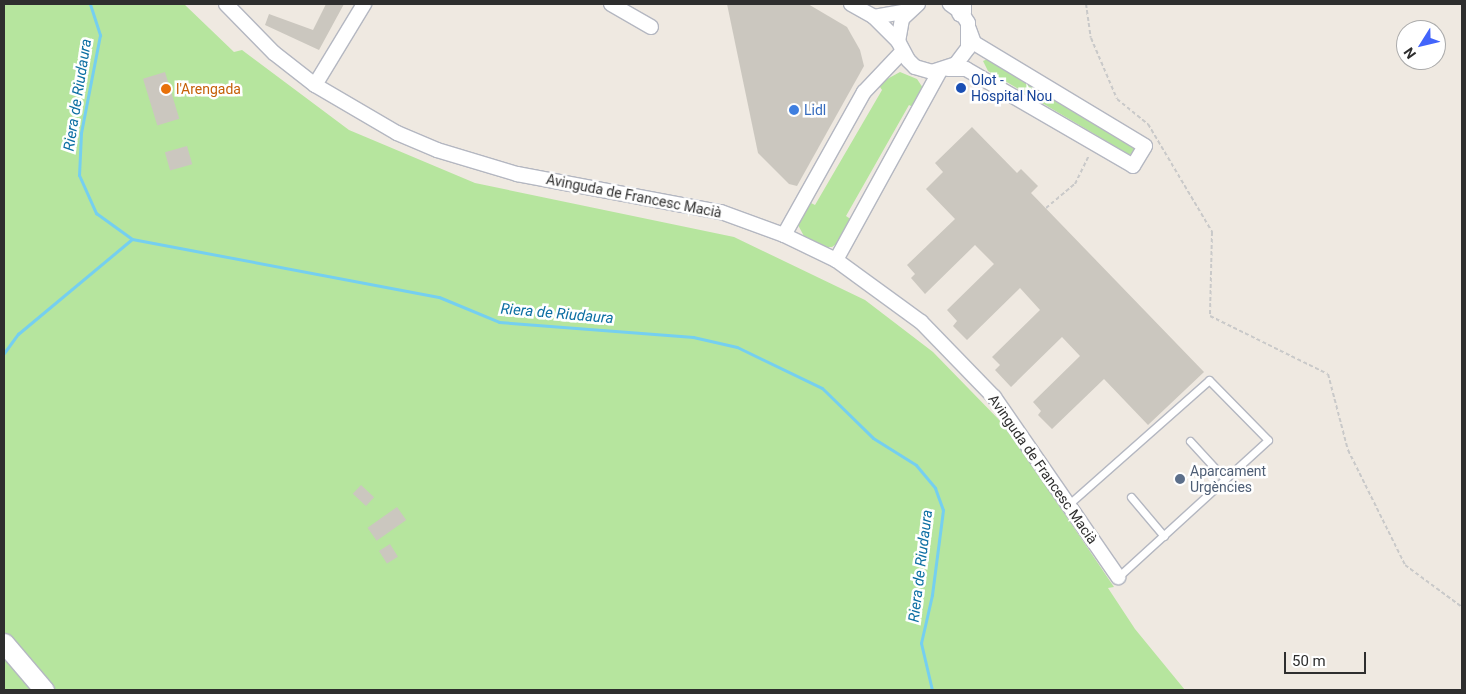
<!DOCTYPE html>
<meta charset="utf-8">
<style>
body{margin:0}
#map{position:relative;width:1466px;height:694px;overflow:hidden;background:#efe9e1;font-family:Roboto,sans-serif}
div>[style]{position:absolute}
.green>*{inset:0;background:#b6e59e}
.stream>*{height:3px;margin:-1.5px;padding:0 1.5px;transform-origin:1.5px;border-radius:1.5px;background:#75cff0}
.building>*{inset:0;background:#cbc7bf;transform-origin:0 0}
.path>*{height:2px;margin-top:-1px;transform-origin:0;background:repeating-linear-gradient(90deg,#c9c9c9 0 4px,transparent 0 6.5px)}
.roads{filter:drop-shadow(1px 0 #b4b7c1) drop-shadow(-1px 0 #b4b7c1) drop-shadow(0 1px #b4b7c1) drop-shadow(0 -1px #b4b7c1)}
.lane>*{height:7px;margin:-3.5px;padding:0 3.5px;transform-origin:3.5px;border-radius:3.5px;background:#fff}
.street>*{height:14px;margin:-7px;padding:0 7px;transform-origin:7px;border-radius:7px;background:#fff}
.secondary>*{height:19px;margin:-9.5px;padding:0 9.5px;transform-origin:9.5px;border-radius:9.5px;background:#fff}
.dots>*{width:14px;height:14px;translate:-50% -50%;box-sizing:border-box;border:2px solid #fff;border-radius:50%}
span{translate:-50% -50%;white-space:nowrap;text-align:center;line-height:1.15;-webkit-text-stroke:5px #fff;paint-order:stroke}
.transit-label{font-size:14px;color:#164399}
.left{translate:0 -50%;text-align:left}
.food-label{font-size:14px;color:#c56008}
.shop-label{font-size:14px;color:#366cbe}
.street-label{font-size:14px;color:#2e2e2e}
.service-label{font-size:14px;color:#4e5e75}
.water-label{font-size:15px;color:#0d6fa3;font-style:italic}
.frame{position:absolute;inset:0;border:5px solid #2e2e2e;pointer-events:none}
.north{position:absolute;left:1396px;top:20px;width:50px;height:50px;box-sizing:border-box;background:#fff;border:1px solid #ababab;border-radius:50%;rotate:234deg;font-size:14px;font-weight:700;line-height:20px;text-align:center;color:#2e2e2e}
.north::after{content:'';display:block;margin:auto;width:18px;height:22px;background:#4264fb;clip-path:polygon(50% 0,100% 100%,50% 72%,0 100%)}
.scale{position:absolute;left:1284px;top:652px;width:82px;height:22px;box-sizing:border-box;border:2px solid #2e2e2e;border-top:0;padding-left:6px;font-size:15px;line-height:18px;white-space:nowrap;color:#2e2e2e;-webkit-text-stroke:4px #fff;paint-order:stroke}
</style>
<div id="map">
<div class="green">
<i style="clip-path:polygon(4px 4px,184px 4px,234px 52px,242px 50px,349px 130px,475px 183px,734px 237px,865px 300px,933px 352px,1006px 427px,1114px 587px,1108px 588px,1135px 629px,1185px 690px,4px 690px)"></i>
<i style="clip-path:polygon(990px 58px,1133px 143px,1136px 149px,1133px 154px,1128px 154px,988px 71px,983px 61px)"></i>
<i style="clip-path:polygon(900px 72px,917px 79px,923px 88px,915px 108px,909px 105px,846px 216px,852px 220px,839px 242px,832px 247px,823px 247px,805px 238px,798px 225px,809px 202px,815px 205px,882px 90px,878px 84px)"></i>
</div>
<div class="stream">
<i style="left:90px;top:4px;width:33px;rotate:72deg"></i>
<i style="left:100px;top:35px;width:100px;rotate:101deg"></i>
<i style="left:81px;top:133px;width:42px;rotate:92.7deg"></i>
<i style="left:79px;top:175px;width:42px;rotate:65.9deg"></i>
<i style="left:96px;top:213px;width:44px;rotate:35.8deg"></i>
<i style="left:132px;top:239px;width:312px;rotate:10.7deg"></i>
<i style="left:439px;top:297px;width:65px;rotate:22.6deg"></i>
<i style="left:499px;top:322px;width:195px;rotate:4.4deg"></i>
<i style="left:693px;top:337px;width:45px;rotate:12.8deg"></i>
<i style="left:737px;top:347px;width:94px;rotate:25.8deg"></i>
<i style="left:822px;top:388px;width:71px;rotate:44.4deg"></i>
<i style="left:873px;top:438px;width:51px;rotate:32.1deg"></i>
<i style="left:916px;top:465px;width:30px;rotate:50deg"></i>
<i style="left:935px;top:488px;width:23px;rotate:70deg"></i>
<i style="left:943px;top:510px;width:86px;rotate:97.4deg"></i>
<i style="left:932px;top:595px;width:49px;rotate:102.9deg"></i>
<i style="left:921px;top:643px;width:48px;rotate:76.8deg"></i>
<i style="left:4px;top:353px;width:24px;rotate:-54deg"></i>
<i style="left:18px;top:334px;width:148px;rotate:-39.8deg"></i>
</div>
<div class="building">
<i style="clip-path:polygon(326px 4px,344px 4px,319px 50px,265px 25px,269px 14px,313px 30px)"></i>
<i style="clip-path:polygon(727px 4px,808px 4px,847px 27px,860px 50px,864px 66px,797px 186px,789px 184px,758px 153px)"></i>
<i style="left:165px;top:72px;width:49px;height:23px;rotate:73deg"></i>
<i style="clip-path:polygon(972px 127px,1017px 173px,1021px 169px,1038px 186px,1031px 193px,1204px 372px,1148px 425px,1104px 379px,1052px 429px,1038px 415px,1041px 411px,1033px 402px,1080px 356px,1062px 337px,1011px 387px,995px 370px,1000px 365px,992px 357px,1040px 310px,1020px 288px,967px 340px,953px 326px,957px 321px,947px 310px,994px 264px,975px 245px,925px 294px,911px 278px,915px 274px,907px 265px,955px 219px,926px 189px,943px 172px,935px 163px)"></i>
<i style="left:187px;top:146px;width:19px;height:23px;rotate:74deg"></i>
<i style="left:361px;top:485px;width:18px;height:12px;rotate:43deg"></i>
<i style="left:397px;top:507px;width:16px;height:36px;rotate:55deg"></i>
<i style="left:390px;top:544px;width:15px;height:13px;rotate:58deg"></i>
</div>
<div class="path">
<i style="left:1086px;top:4px;width:34px;rotate:82deg"></i>
<i style="left:1091px;top:38px;width:66px;rotate:66.9deg"></i>
<i style="left:1117px;top:99px;width:40px;rotate:39deg"></i>
<i style="left:1148px;top:124px;width:126px;rotate:59.3deg"></i>
<i style="left:1212px;top:232px;width:84px;rotate:91.4deg"></i>
<i style="left:1210px;top:316px;width:131px;rotate:26.2deg"></i>
<i style="left:1328px;top:374px;width:79px;rotate:75.3deg"></i>
<i style="left:1348px;top:450px;width:128px;rotate:63.6deg"></i>
<i style="left:1405px;top:565px;width:71px;rotate:36.4deg"></i>
<i style="left:1046px;top:208px;width:38px;rotate:-40deg"></i>
<i style="left:1075px;top:184px;width:32px;rotate:-64deg"></i>
</div>
<div class="roads">
<div class="lane">
<i style="left:1190px;top:441px;width:52px;rotate:47.4deg"></i>
<i style="left:1131px;top:497px;width:51px;rotate:49.8deg"></i>
<i style="left:1069px;top:504px;width:187px;rotate:-41.5deg"></i>
<i style="left:1209px;top:380px;width:84px;rotate:45.5deg"></i>
<i style="left:1268px;top:440px;width:203px;rotate:137.6deg"></i>
</div>
<div class="street">
<i style="left:226px;top:4px;width:69px;rotate:45.6deg"></i>
<i style="left:274px;top:53px;width:52px;rotate:38deg"></i>
<i style="left:315px;top:85px;width:95px;rotate:30.3deg"></i>
<i style="left:397px;top:133px;width:43px;rotate:23deg"></i>
<i style="left:437px;top:150px;width:84px;rotate:16.7deg"></i>
<i style="left:517px;top:174px;width:208px;rotate:10.6deg"></i>
<i style="left:721px;top:212px;width:67px;rotate:20.1deg"></i>
<i style="left:784px;top:235px;width:58px;rotate:25.7deg"></i>
<i style="left:836px;top:260px;width:105px;rotate:36.1deg"></i>
<i style="left:921px;top:322px;width:105px;rotate:45.8deg"></i>
<i style="left:994px;top:397px;width:219px;rotate:55.4deg"></i>
<i style="left:611px;top:4px;width:46px;rotate:29.9deg"></i>
<i style="left:851px;top:4px;width:26px;rotate:29deg"></i>
<i style="left:874px;top:17px;width:34px;rotate:45deg"></i>
<i style="left:918px;top:4px;width:22px;rotate:137deg"></i>
<i style="left:902px;top:19px;width:22px;rotate:100deg"></i>
<i style="left:898px;top:41px;width:21px;rotate:62deg"></i>
<i style="left:908px;top:60px;width:10px;rotate:45deg"></i>
<i style="left:915px;top:67px;width:18px;rotate:16deg"></i>
<i style="left:932px;top:72px;width:25px;rotate:-18deg"></i>
<i style="left:956px;top:64px;width:20px;rotate:-53deg"></i>
<i style="left:968px;top:48px;width:25px;rotate:-90deg"></i>
<i style="left:968px;top:23px;width:13px;rotate:-122deg"></i>
<i style="left:961px;top:12px;width:14px;rotate:-144deg"></i>
<i style="left:874px;top:17px;width:36px;rotate:-10deg"></i>
<i style="left:948px;top:69px;width:18px"></i>
<i style="left:966px;top:69px;width:193px;rotate:30.1deg"></i>
<i style="left:1133px;top:166px;width:23px;rotate:-59deg"></i>
<i style="left:1145px;top:146px;width:200px;rotate:-148.9deg"></i>
<i style="left:974px;top:43px;width:15px;rotate:-110deg"></i>
<i style="left:315px;top:85px;width:95px;rotate:-58.8deg"></i>
<i style="left:784px;top:235px;width:164px;rotate:-60.8deg"></i>
<i style="left:864px;top:92px;width:55px;rotate:-46.5deg"></i>
<i style="left:836px;top:260px;width:216px;rotate:-61.2deg"></i>
</div>
<div class="secondary">
<i style="left:961px;top:12px;width:8px;rotate:-90deg"></i>
<i style="left:4px;top:643px;width:62px;rotate:49.6deg"></i>
</div>
</div>
<div class="dots">
<i style="left:961px;top:88px;background:#1a4fb4"></i>
<i style="left:166px;top:89px;background:#e8710a"></i>
<i style="left:794px;top:110px;background:#3f7fe0"></i>
<i style="left:1180px;top:479px;background:#5c6f8a"></i>
</div>
<div class="transit-label">
<span class="left" style="left:971px;top:88px">Olot -<br>Hospital Nou</span>
</div>
<div class="food-label">
<span class="left" style="left:176px;top:89px">l'Arengada</span>
</div>
<div class="shop-label">
<span class="left" style="left:804px;top:110px">Lidl</span>
</div>
<div class="street-label">
<span style="left:634px;top:196px;rotate:11deg">Avinguda de Francesc Macià</span>
<span style="left:1043px;top:469px;rotate:55deg">Avinguda de Francesc Macià</span>
</div>
<div class="service-label">
<span class="left" style="left:1190px;top:479px">Aparcament<br>Urgències</span>
</div>
<div class="water-label">
<span style="left:78px;top:95px;rotate:-81deg">Riera de Riudaura</span>
<span style="left:557px;top:314px;rotate:5deg">Riera de Riudaura</span>
<span style="left:921px;top:566px;rotate:-83deg">Riera de Riudaura</span>
</div>
<div class="frame"></div>
<div class="north">N</div>
<div class="scale">50 m</div>
</div>
